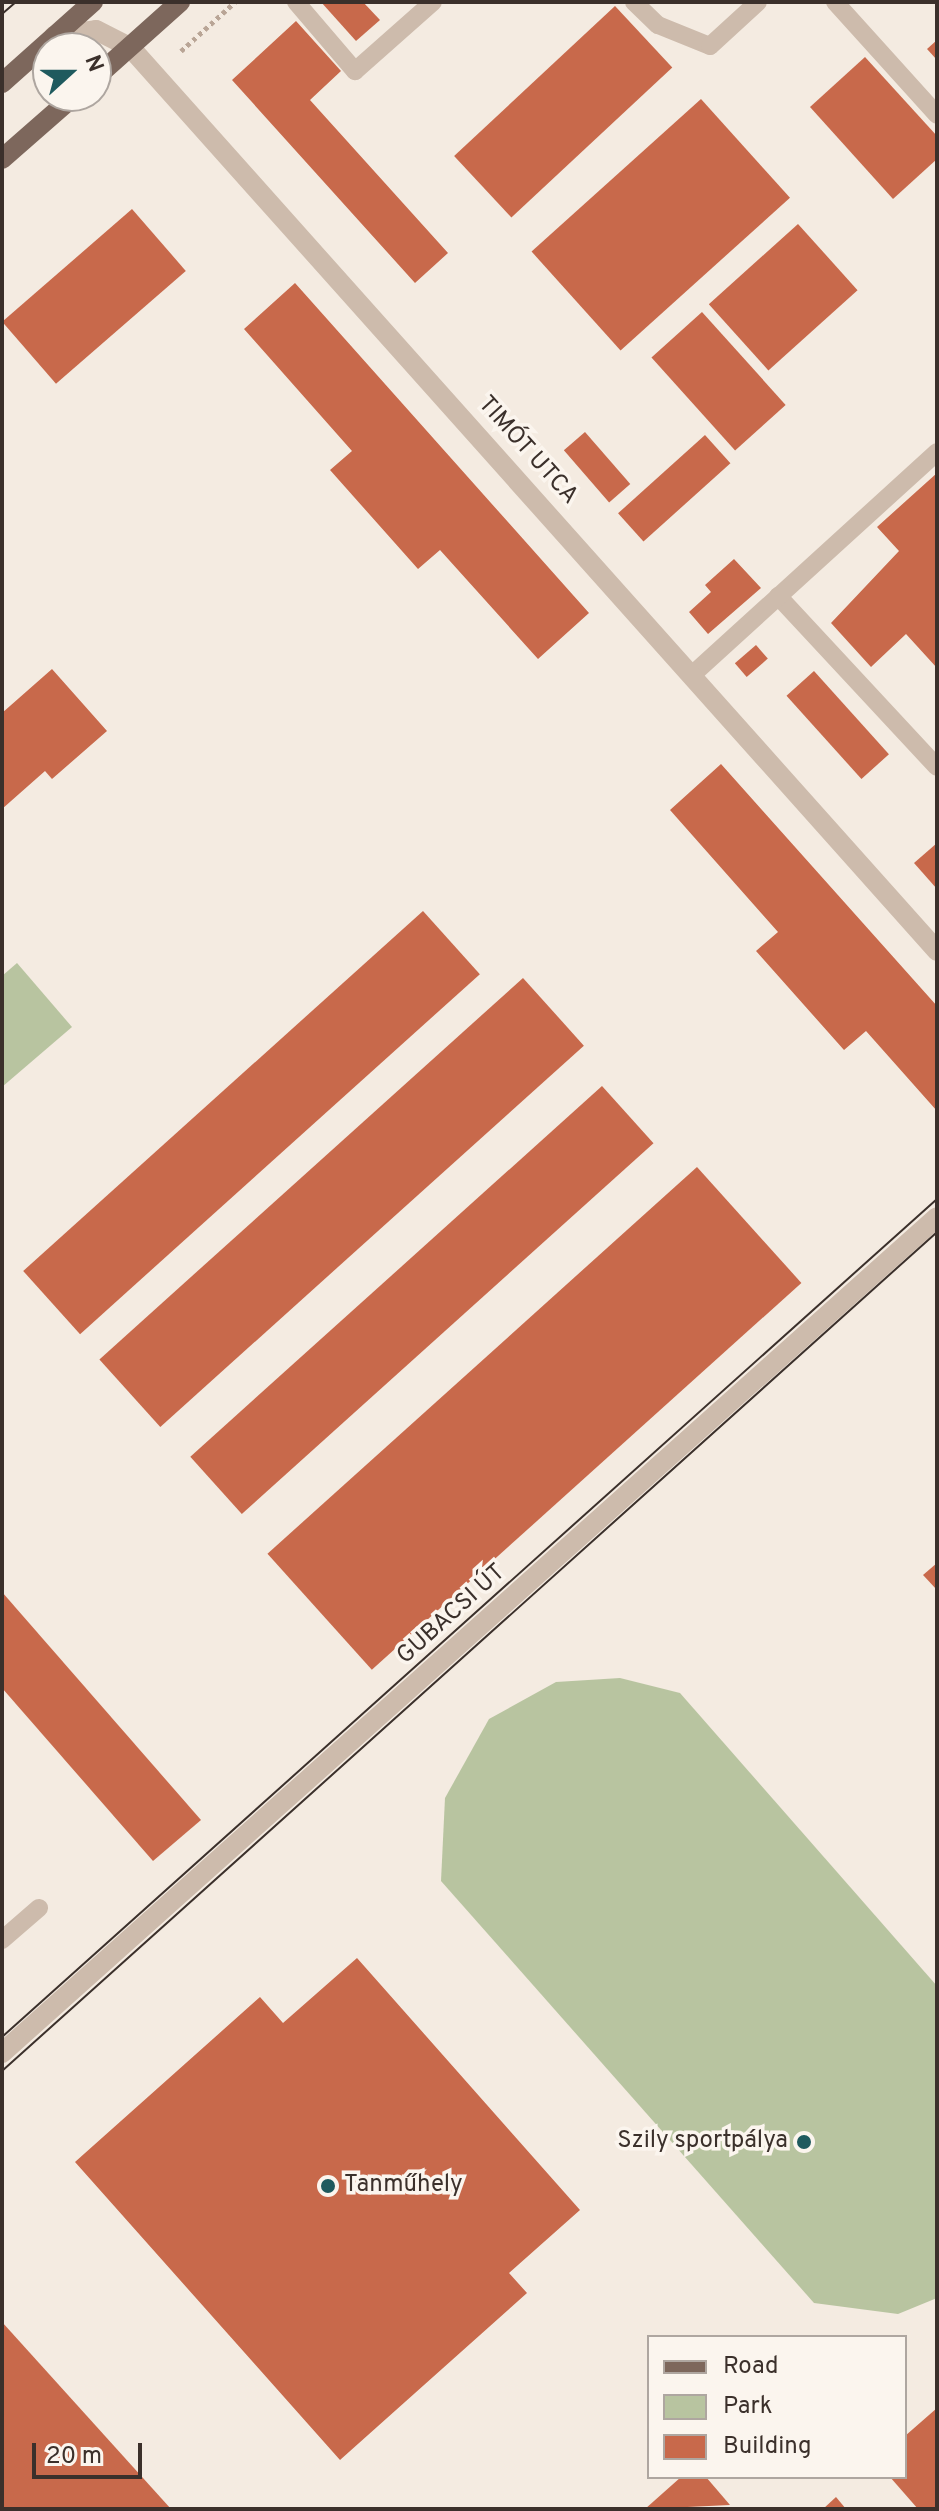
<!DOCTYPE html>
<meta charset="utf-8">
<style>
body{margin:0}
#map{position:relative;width:939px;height:2511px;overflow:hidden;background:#f4ebe1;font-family:Overpass,sans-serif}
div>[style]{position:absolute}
.green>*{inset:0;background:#b8c4a0}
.building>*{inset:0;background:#c8694b;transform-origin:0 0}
.path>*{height:5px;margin-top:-2.5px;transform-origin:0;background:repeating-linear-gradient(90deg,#b9a596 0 4px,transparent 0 8px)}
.service>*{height:18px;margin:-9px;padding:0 9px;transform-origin:9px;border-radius:9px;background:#cdbbac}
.minor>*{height:20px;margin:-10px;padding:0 10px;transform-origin:10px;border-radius:10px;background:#cdbbac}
.primary>*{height:20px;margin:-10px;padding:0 10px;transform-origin:10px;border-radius:10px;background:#7d675c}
.tram>*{height:2px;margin:-1px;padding:0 1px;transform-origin:1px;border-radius:1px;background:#3b302b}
.dots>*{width:22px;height:22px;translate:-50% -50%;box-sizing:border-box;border:4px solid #fbf5ee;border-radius:50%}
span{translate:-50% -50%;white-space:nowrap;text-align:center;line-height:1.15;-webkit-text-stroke:7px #fbf5ee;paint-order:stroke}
.street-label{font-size:24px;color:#3b302b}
.poi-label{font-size:24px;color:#3b302b}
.right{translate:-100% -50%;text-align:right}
.left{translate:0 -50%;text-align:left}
.frame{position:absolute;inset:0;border:4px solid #3b302b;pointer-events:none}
.legend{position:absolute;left:647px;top:2335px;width:260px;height:144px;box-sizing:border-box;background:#fbf5ee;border:2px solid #aea6a0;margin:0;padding:10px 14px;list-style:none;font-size:24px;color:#3b302b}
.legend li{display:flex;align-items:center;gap:16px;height:40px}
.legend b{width:40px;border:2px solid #aea6a0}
.north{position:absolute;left:32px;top:32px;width:80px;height:80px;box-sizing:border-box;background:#fbf5ee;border:2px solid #aea6a0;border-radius:50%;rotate:69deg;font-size:22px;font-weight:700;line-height:32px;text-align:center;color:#3b302b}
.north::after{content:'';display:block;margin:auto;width:28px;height:36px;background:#1f5a5e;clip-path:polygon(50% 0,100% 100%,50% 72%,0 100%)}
.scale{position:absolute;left:32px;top:2443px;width:110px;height:36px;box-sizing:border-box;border:4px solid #3b302b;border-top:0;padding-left:10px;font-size:24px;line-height:28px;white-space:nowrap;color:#3b302b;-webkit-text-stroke:6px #fbf5ee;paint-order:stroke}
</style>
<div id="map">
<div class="green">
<i style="clip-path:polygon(17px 963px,72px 1027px,2px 1087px,2px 976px)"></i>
<i style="clip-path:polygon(620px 1678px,680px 1693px,937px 1986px,937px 2298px,898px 2314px,814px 2303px,441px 1881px,445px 1798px,489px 1719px,556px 1682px)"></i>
</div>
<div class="building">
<i style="clip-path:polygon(321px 2px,363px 2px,380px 20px,356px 41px)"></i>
<i style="left:615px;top:6px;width:84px;height:220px;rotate:47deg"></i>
<i style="clip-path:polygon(296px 21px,341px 71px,310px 100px,448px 253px,415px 283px,232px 80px)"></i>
<i style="clip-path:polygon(937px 40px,937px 60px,927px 49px)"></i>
<i style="clip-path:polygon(865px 57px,937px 136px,937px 159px,893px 199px,810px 107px)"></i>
<i style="left:701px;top:99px;width:133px;height:228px;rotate:48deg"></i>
<i style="left:132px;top:209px;width:82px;height:172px;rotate:49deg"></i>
<i style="left:798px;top:224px;width:89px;height:120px;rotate:48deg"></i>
<i style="clip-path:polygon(295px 283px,589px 613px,538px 659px,440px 550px,418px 569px,330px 470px,352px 451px,244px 329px)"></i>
<i style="left:702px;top:312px;width:125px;height:68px;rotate:48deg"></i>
<i style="left:585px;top:432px;width:69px;height:28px;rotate:49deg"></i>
<i style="left:705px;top:435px;width:38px;height:117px;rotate:48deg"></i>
<i style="clip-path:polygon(937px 473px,937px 668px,906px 634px,871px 667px,831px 623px,899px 551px,877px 527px)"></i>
<i style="clip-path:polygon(734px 559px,761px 588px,708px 634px,689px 612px,711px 592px,705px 585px)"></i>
<i style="left:756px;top:645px;width:18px;height:28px;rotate:49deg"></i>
<i style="clip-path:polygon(52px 669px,107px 731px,52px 779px,45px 771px,2px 809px,2px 713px)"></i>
<i style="left:814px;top:671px;width:112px;height:37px;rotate:48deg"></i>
<i style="clip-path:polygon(721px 764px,937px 1006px,937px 1111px,866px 1031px,844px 1050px,756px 951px,778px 932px,670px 810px)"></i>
<i style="clip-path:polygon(937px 843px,937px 889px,914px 863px)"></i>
<i style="left:423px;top:911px;width:85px;height:538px;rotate:48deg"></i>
<i style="left:523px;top:978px;width:91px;height:570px;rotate:48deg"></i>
<i style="left:602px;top:1086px;width:77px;height:554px;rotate:48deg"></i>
<i style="left:697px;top:1167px;width:156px;height:578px;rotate:48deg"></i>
<i style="clip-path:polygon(937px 1563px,937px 1590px,923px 1575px)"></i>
<i style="clip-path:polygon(2px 1592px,201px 1820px,153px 1861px,2px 1688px)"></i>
<i style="clip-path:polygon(357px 1958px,580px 2210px,509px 2273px,527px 2293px,340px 2460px,75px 2162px,260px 1997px,283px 2023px)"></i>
<i style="clip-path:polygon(2px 2322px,171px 2509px,2px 2509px)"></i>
<i style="clip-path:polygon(937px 2408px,937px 2509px,918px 2509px,890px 2477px,905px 2477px,905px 2436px)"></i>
<i style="clip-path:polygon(681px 2477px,706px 2477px,730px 2505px,645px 2509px)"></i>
<i style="clip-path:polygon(836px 2497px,846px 2509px,823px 2509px)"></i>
</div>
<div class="path">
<i style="left:181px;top:51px;width:73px;rotate:-42.2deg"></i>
</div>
<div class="service">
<i style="left:296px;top:2px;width:91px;rotate:49.5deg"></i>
<i style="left:355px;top:71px;width:104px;rotate:-41.5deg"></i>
<i style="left:634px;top:2px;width:33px;rotate:44deg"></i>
<i style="left:658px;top:25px;width:56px;rotate:22deg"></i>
<i style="left:710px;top:46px;width:65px;rotate:-42.5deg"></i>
<i style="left:835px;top:2px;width:152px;rotate:47.9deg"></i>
<i style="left:778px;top:596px;width:233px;rotate:47.1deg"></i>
<i style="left:692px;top:675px;width:331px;rotate:-42.3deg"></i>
<i style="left:2px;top:1940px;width:49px;rotate:-40.9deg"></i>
</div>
<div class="minor">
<i style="left:54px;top:36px;width:42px;rotate:-8.1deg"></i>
<i style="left:96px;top:30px;width:38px;rotate:27deg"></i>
<i style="left:130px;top:47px;width:1212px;rotate:48.24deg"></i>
<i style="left:2px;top:2053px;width:1254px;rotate:-41.8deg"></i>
</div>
<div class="primary">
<i style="left:96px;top:77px;width:113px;rotate:-41.8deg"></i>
<i style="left:2px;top:83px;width:122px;rotate:-41.7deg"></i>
<i style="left:2px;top:159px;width:96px;rotate:-41.2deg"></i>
</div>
<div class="tram">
<i style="left:2px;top:14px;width:18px;rotate:-41deg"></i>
<i style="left:2px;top:2037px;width:1256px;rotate:-41.87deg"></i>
<i style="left:2px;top:2071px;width:1256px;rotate:-41.9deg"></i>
</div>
<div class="dots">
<i style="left:804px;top:2142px;background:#1f5a5e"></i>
<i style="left:328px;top:2186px;background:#1f5a5e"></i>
</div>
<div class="street-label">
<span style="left:527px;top:451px;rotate:48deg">TIMÓT UTCA</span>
<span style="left:452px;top:1615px;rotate:-42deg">GUBACSI ÚT</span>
</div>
<div class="poi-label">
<span class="right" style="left:788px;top:2142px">Szily sportpálya</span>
<span class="left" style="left:344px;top:2186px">Tanműhely</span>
</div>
<div class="frame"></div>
<ul class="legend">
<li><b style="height:10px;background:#7d675c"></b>Road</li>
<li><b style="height:22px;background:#b8c4a0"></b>Park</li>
<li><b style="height:22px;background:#c8694b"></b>Building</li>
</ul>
<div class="north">N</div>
<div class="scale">20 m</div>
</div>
